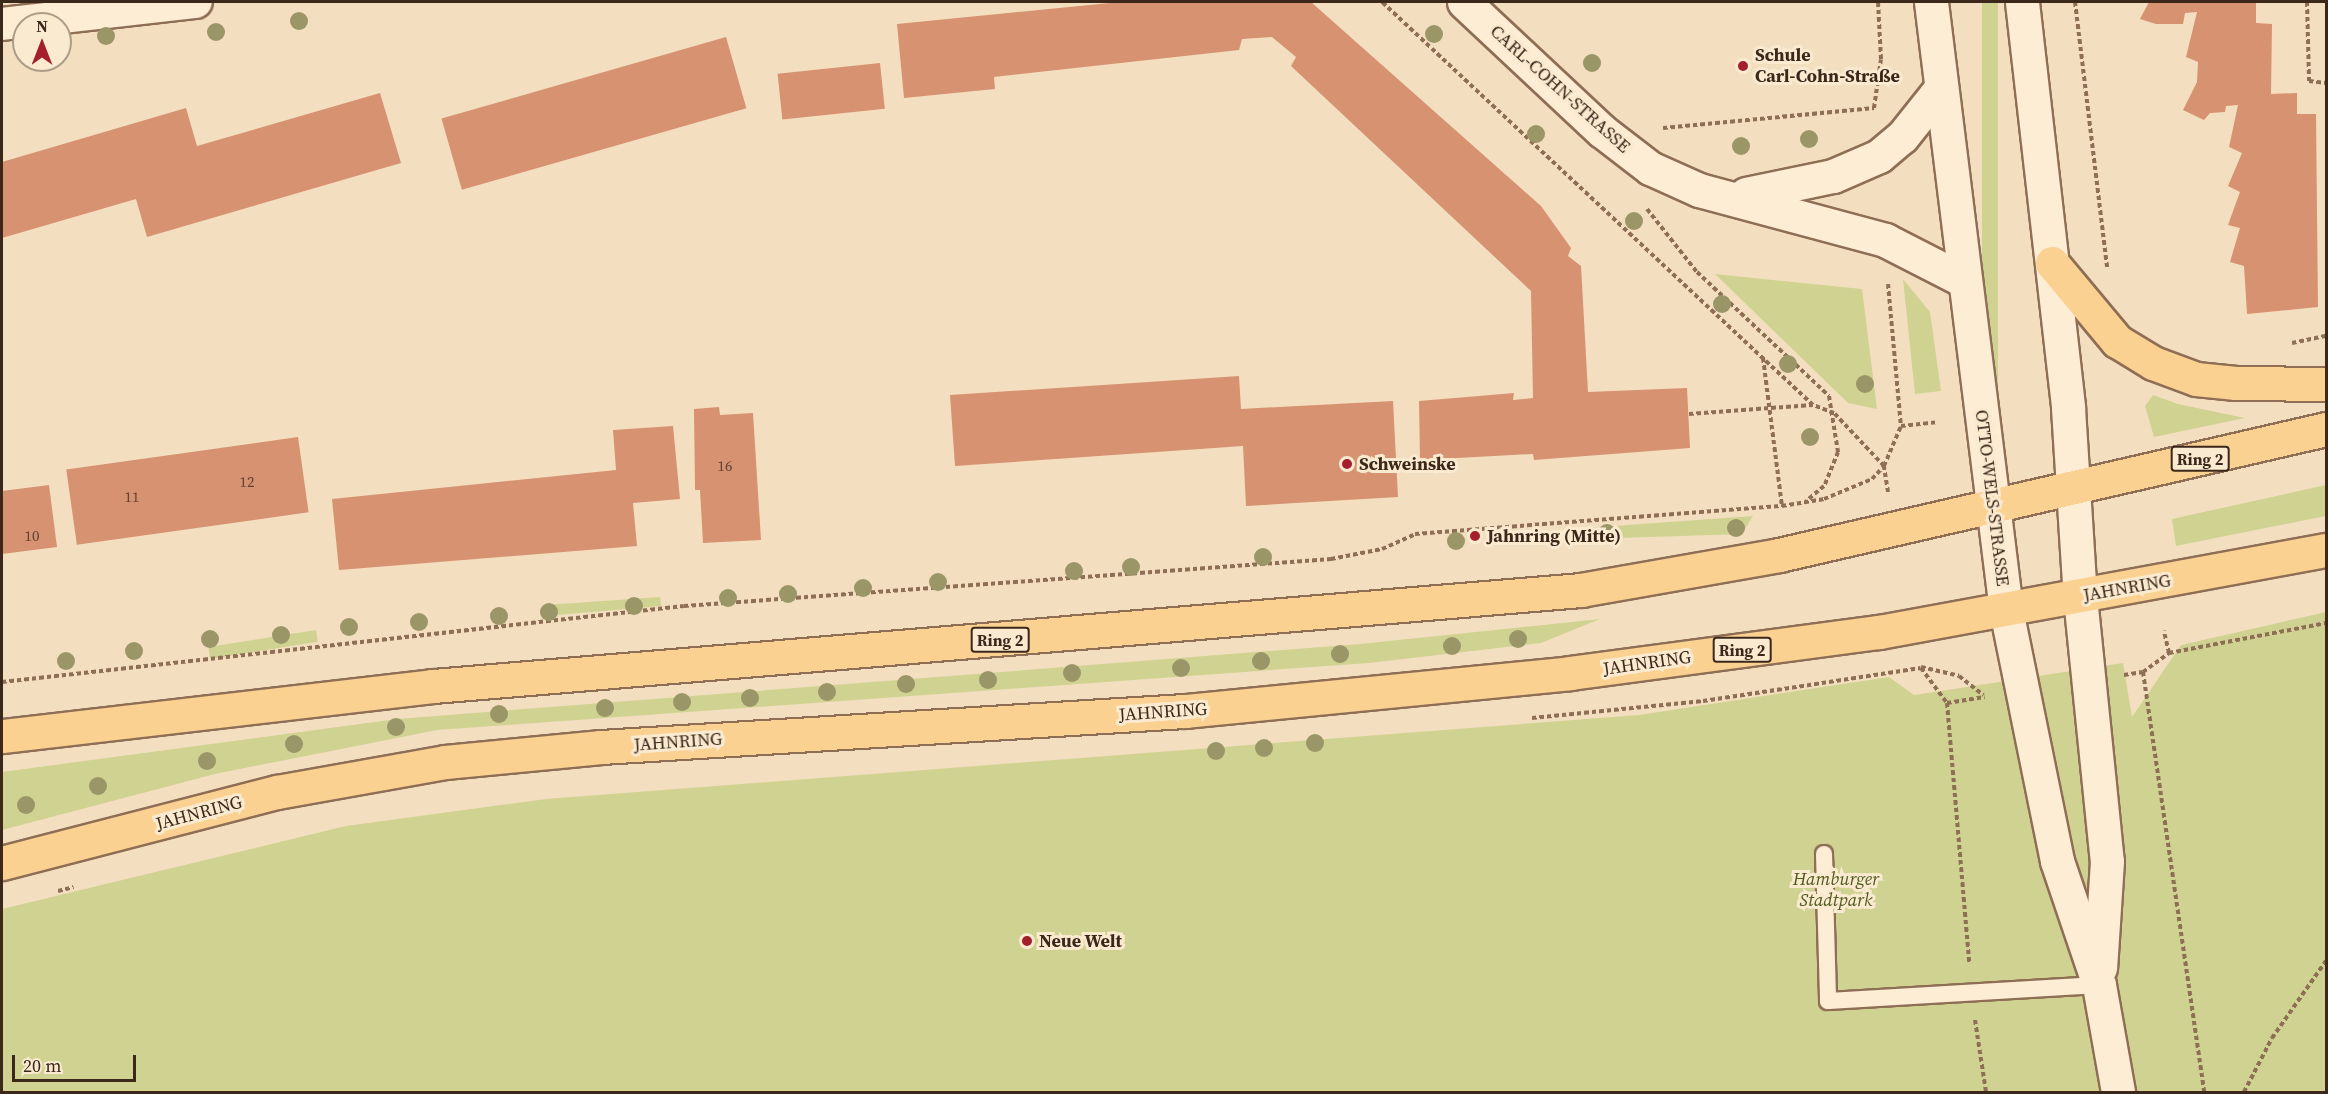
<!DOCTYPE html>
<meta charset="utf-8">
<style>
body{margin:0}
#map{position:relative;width:2328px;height:1094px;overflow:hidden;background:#f3dfbf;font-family:"Source Serif 4",serif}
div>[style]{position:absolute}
.green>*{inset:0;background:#d0d292;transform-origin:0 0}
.building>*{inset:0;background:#d69271;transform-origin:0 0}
.path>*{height:4px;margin-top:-2px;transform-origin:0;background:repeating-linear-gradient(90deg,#8e6e55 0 4.5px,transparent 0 7.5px)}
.roads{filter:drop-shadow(2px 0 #8e6e55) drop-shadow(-2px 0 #8e6e55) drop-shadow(0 2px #8e6e55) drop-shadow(0 -2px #8e6e55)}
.service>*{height:16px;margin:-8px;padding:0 8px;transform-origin:8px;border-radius:8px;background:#fdedd4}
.minor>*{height:32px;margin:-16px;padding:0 16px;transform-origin:16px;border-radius:16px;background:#fdedd4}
.tertiary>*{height:33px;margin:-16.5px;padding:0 16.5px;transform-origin:16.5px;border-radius:16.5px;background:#fdedd4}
.secondary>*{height:33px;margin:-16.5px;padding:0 16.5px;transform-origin:16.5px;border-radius:16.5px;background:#fdedd4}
.primary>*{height:33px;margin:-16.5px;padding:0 16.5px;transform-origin:16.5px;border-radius:16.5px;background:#fbd192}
.trees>*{width:18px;height:18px;margin:-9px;border-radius:50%;background:#9a9667}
.dots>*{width:16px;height:16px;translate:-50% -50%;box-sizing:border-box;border:3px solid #f9ead0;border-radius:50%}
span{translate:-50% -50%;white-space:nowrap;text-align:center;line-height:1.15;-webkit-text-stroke:6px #f9ead0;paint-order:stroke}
.number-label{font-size:15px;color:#624230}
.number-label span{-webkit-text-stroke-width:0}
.shield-label span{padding:2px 4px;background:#f9ead0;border:2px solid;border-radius:4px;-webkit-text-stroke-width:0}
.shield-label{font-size:16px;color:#3c281b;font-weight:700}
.poi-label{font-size:18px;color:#3c281b;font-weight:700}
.left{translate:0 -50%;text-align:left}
.street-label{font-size:18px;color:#3c281b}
.park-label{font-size:18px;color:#515b1f;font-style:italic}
.frame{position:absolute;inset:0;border:3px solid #3c281b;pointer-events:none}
.north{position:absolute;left:12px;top:12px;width:60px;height:60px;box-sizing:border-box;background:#f9ead0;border:2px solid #ad9c88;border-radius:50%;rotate:0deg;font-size:16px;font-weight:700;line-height:24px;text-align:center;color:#3c281b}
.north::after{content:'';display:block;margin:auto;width:21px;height:27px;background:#a41e2b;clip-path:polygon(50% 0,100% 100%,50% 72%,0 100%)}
.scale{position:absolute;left:12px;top:1055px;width:124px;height:27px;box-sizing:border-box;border:3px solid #3c281b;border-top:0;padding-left:8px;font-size:18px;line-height:21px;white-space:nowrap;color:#3c281b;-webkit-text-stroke:4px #f9ead0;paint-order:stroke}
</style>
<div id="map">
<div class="green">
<i style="left:1982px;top:2px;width:16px;height:384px"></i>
<i style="clip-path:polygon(1715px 274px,1862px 289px,1877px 409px,1848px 403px)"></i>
<i style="clip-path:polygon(1903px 279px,1930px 312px,1941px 391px,1915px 394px)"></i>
<i style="clip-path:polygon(2153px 395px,2178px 404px,2245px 418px,2154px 437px,2145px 406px)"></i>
<i style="clip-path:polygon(2326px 485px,2326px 516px,2176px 546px,2172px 519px)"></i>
<i style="clip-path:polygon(1753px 516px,1742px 534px,1589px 539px,1586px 528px)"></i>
<i style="clip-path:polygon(660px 597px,661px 606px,545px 616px,545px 605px)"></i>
<i style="clip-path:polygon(2326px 612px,2326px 1092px,2px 1092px,2px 909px,346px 826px,546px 799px,1639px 715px,1889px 677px,1914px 695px,2123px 663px,2132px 717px,2181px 645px)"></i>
<i style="clip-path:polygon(1600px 619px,1541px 643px,1369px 663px,437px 730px,215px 774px,2px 830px,2px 772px,397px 719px,1360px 644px)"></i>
<i style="left:316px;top:630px;width:12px;height:109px;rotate:81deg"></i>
</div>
<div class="building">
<i style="clip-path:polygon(1120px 2px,1311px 2px,1541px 206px,1571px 248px,1568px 256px,1581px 266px,1588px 392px,1687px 388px,1690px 448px,1534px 460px,1533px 454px,1420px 460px,1419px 401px,1514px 393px,1513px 400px,1533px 398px,1531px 291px,1291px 66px,1296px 57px,1272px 37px,1242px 39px,1239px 50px,994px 77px,995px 89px,904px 98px,897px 24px)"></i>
<i style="clip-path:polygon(2149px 2px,2256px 3px,2256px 23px,2272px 24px,2271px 94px,2297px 93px,2297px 114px,2316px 114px,2318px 307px,2247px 314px,2244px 266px,2230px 262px,2240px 228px,2228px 225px,2240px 192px,2228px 186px,2242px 153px,2229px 147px,2238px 105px,2226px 106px,2225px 112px,2210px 113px,2204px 120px,2183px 110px,2197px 82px,2198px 62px,2186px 57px,2197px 12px,2185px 13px,2183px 24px,2156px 24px,2140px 19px)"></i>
<i style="left:726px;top:37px;width:74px;height:296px;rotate:74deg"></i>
<i style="left:880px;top:63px;width:46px;height:103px;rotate:84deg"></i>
<i style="clip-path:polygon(380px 93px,401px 163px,147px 237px,136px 199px,2px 238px,2px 162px,186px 108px,197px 146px)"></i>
<i style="clip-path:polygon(1239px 376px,1241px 409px,1393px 401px,1398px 497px,1246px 506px,1243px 446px,955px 466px,950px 395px)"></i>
<i style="clip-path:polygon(719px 407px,720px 415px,753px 413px,761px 540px,703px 543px,700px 490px,695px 490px,694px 409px)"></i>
<i style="clip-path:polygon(673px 426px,680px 499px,633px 503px,637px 546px,339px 570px,332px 499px,616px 470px,613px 430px)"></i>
<i style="left:298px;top:437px;width:76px;height:234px;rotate:82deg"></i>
<i style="clip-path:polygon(49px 485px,57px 547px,2px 554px,2px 491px)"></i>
</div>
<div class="path">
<i style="left:2075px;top:2px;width:268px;rotate:83.1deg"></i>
<i style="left:2307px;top:2px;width:79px;rotate:88.5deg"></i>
<i style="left:2309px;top:81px;width:17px;rotate:7deg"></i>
<i style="left:1874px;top:108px;width:49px;rotate:-81.9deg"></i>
<i style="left:1881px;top:59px;width:57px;rotate:-93deg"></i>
<i style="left:1663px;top:128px;width:212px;rotate:-5.4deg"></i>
<i style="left:1647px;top:209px;width:80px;rotate:51.6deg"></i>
<i style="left:1697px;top:272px;width:181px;rotate:43.2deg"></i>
<i style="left:1829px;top:396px;width:57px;rotate:80.9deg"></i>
<i style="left:1838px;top:452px;width:37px;rotate:112deg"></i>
<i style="left:1824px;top:486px;width:23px;rotate:140deg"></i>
<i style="left:1888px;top:284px;width:143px;rotate:84.8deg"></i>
<i style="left:2292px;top:343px;width:35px;rotate:-12deg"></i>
<i style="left:1763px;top:358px;width:149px;rotate:82.7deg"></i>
<i style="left:1689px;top:414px;width:124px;rotate:-4.2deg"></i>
<i style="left:1888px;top:492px;width:26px;rotate:-99deg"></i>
<i style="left:1884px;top:466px;width:43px;rotate:-67deg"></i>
<i style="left:1901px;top:426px;width:37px;rotate:-6deg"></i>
<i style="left:2169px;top:653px;width:160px;rotate:-10.8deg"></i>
<i style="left:1921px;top:667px;width:39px;rotate:13deg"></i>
<i style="left:1959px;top:676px;width:31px;rotate:38deg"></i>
<i style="left:2143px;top:672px;width:424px;rotate:81.7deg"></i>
<i style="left:2124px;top:675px;width:19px;rotate:-9deg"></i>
<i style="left:2143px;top:672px;width:32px;rotate:-36deg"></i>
<i style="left:2169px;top:653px;width:23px;rotate:-103deg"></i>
<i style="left:2px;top:682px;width:686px;rotate:-6.36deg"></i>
<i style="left:684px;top:606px;width:649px;rotate:-4.15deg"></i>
<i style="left:1331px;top:559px;width:52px;rotate:-11.1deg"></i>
<i style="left:1382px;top:549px;width:36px;rotate:-24deg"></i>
<i style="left:1415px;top:534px;width:368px;rotate:-4.4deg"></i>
<i style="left:1782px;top:506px;width:43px;rotate:-9.5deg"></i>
<i style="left:1824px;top:499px;width:52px;rotate:-22.6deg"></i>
<i style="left:1872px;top:479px;width:18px;rotate:-47deg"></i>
<i style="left:1884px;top:466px;width:73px;rotate:-133.3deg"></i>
<i style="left:1834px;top:413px;width:22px;rotate:-159deg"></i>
<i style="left:1813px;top:405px;width:590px;rotate:-136.92deg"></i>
<i style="left:1947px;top:703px;width:260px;rotate:85.1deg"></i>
<i style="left:1532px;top:718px;width:172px;rotate:-5.7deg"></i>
<i style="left:1703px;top:701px;width:220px;rotate:-8.6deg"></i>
<i style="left:1921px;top:668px;width:44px;rotate:53.4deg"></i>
<i style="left:1947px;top:703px;width:38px;rotate:-9deg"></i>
<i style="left:58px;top:891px;width:16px;rotate:-14deg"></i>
<i style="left:1975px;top:1020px;width:73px;rotate:81.3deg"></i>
<i style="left:2244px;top:1092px;width:61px;rotate:-62.6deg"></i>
<i style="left:2272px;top:1038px;width:94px;rotate:-55deg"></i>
</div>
<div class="roads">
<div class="service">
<i style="left:1824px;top:854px;width:147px;rotate:88.4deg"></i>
<i style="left:1828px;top:1001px;width:271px;rotate:-3.4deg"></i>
</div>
<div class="minor">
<i style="left:2px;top:24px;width:195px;rotate:-6.5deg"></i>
</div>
<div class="tertiary">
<i style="left:1464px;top:2px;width:189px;rotate:43.1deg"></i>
<i style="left:1602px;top:131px;width:61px;rotate:37.6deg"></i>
<i style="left:1650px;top:168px;width:54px;rotate:24.2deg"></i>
<i style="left:1699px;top:190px;width:193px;rotate:15deg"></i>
<i style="left:1885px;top:240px;width:90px;rotate:27.1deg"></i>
<i style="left:1746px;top:194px;width:89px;rotate:-11.7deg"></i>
<i style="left:1833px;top:176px;width:50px;rotate:-23.5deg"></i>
<i style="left:1879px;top:156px;width:30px;rotate:-40deg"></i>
<i style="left:1902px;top:137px;width:63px;rotate:-51.5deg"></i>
<i style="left:2080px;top:597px;width:265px;rotate:84.2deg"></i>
<i style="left:2107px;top:861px;width:107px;rotate:93.7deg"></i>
<i style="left:2006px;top:610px;width:256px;rotate:78.5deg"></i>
<i style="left:2057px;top:861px;width:131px;rotate:71.3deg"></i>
<i style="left:2099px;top:985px;width:109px;rotate:79.9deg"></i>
</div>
<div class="secondary">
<i style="left:1931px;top:2px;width:613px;rotate:82.97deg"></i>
<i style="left:2022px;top:2px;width:409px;rotate:83.5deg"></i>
<i style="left:2068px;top:408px;width:189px;rotate:86.4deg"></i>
</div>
<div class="primary">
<i style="left:2052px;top:263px;width:102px;rotate:50.2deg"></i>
<i style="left:2117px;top:341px;width:42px;rotate:31.4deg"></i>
<i style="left:2153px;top:363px;width:46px;rotate:20.4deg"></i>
<i style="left:2196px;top:379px;width:40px;rotate:5.7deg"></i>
<i style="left:2236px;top:383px;width:90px;rotate:0.6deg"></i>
<i style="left:2px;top:736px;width:434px;rotate:-6.6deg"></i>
<i style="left:433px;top:686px;width:1152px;rotate:-4.78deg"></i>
<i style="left:1581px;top:590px;width:201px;rotate:-10deg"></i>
<i style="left:1779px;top:555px;width:561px;rotate:-12.97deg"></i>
<i style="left:2px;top:863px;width:284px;rotate:-14.5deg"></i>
<i style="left:277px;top:792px;width:171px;rotate:-10.1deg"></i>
<i style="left:445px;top:762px;width:157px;rotate:-5.5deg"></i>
<i style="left:601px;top:747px;width:585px;rotate:-3.53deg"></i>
<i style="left:1185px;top:711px;width:387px;rotate:-5.6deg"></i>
<i style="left:1570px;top:673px;width:312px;rotate:-7.6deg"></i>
<i style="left:1879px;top:632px;width:454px;rotate:-10.4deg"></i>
</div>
</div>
<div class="trees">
<i style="left:299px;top:21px"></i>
<i style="left:216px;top:32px"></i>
<i style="left:1434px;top:34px"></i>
<i style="left:106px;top:36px"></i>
<i style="left:1592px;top:63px"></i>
<i style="left:1536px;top:134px"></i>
<i style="left:1809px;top:139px"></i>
<i style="left:1741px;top:146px"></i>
<i style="left:1634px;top:221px"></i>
<i style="left:1722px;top:304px"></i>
<i style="left:1788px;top:364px"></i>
<i style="left:1865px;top:384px"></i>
<i style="left:1810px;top:437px"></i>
<i style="left:1736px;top:528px"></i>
<i style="left:1607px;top:533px"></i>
<i style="left:1456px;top:541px"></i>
<i style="left:1263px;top:557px"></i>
<i style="left:1131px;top:567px"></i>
<i style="left:1074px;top:571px"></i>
<i style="left:938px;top:582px"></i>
<i style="left:863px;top:588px"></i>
<i style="left:788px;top:594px"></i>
<i style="left:728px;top:598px"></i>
<i style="left:634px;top:606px"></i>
<i style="left:549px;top:612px"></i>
<i style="left:499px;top:616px"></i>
<i style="left:419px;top:622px"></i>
<i style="left:349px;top:627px"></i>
<i style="left:281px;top:635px"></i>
<i style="left:210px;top:639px"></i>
<i style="left:1518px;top:639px"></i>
<i style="left:1452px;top:646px"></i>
<i style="left:134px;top:651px"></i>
<i style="left:1340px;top:654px"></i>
<i style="left:66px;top:661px"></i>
<i style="left:1261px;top:661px"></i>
<i style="left:1181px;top:668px"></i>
<i style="left:1072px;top:673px"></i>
<i style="left:988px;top:680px"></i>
<i style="left:906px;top:684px"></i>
<i style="left:827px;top:692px"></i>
<i style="left:750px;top:698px"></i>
<i style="left:682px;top:702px"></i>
<i style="left:605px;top:708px"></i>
<i style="left:499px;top:714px"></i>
<i style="left:396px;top:727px"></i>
<i style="left:1315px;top:743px"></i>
<i style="left:294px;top:744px"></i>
<i style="left:1264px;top:748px"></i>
<i style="left:1216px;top:751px"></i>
<i style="left:207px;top:761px"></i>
<i style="left:98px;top:786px"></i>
<i style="left:26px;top:805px"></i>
</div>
<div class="dots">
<i style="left:1743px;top:66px;background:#a41e2b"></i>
<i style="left:1347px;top:464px;background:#a41e2b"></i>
<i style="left:1475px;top:536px;background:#a41e2b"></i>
<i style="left:1027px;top:941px;background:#a41e2b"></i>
</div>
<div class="number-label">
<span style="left:725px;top:466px">16</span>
<span style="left:247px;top:482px">12</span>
<span style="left:132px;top:497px">11</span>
<span style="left:32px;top:536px">10</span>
</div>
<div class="shield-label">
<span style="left:2200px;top:459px">Ring 2</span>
<span style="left:1000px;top:640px">Ring 2</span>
<span style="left:1742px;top:650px">Ring 2</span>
</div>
<div class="poi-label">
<span class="left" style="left:1755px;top:66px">Schule<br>Carl-Cohn-Straße</span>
<span class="left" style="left:1359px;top:464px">Schweinske</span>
<span class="left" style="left:1487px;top:536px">Jahnring (Mitte)</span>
<span class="left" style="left:1039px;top:941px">Neue Welt</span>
</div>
<div class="street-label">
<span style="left:1560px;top:89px;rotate:42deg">CARL-COHN-STRASSE</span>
<span style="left:1992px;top:498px;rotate:83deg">OTTO-WELS-STRASSE</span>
<span style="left:2127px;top:588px;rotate:-10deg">JAHNRING</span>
<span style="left:1647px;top:663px;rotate:-8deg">JAHNRING</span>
<span style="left:1163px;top:712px;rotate:-4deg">JAHNRING</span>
<span style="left:678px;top:742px;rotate:-4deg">JAHNRING</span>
<span style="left:199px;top:813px;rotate:-15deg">JAHNRING</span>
</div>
<div class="park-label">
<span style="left:1836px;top:890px">Hamburger<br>Stadtpark</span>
</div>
<div class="frame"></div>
<div class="north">N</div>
<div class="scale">20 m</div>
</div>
